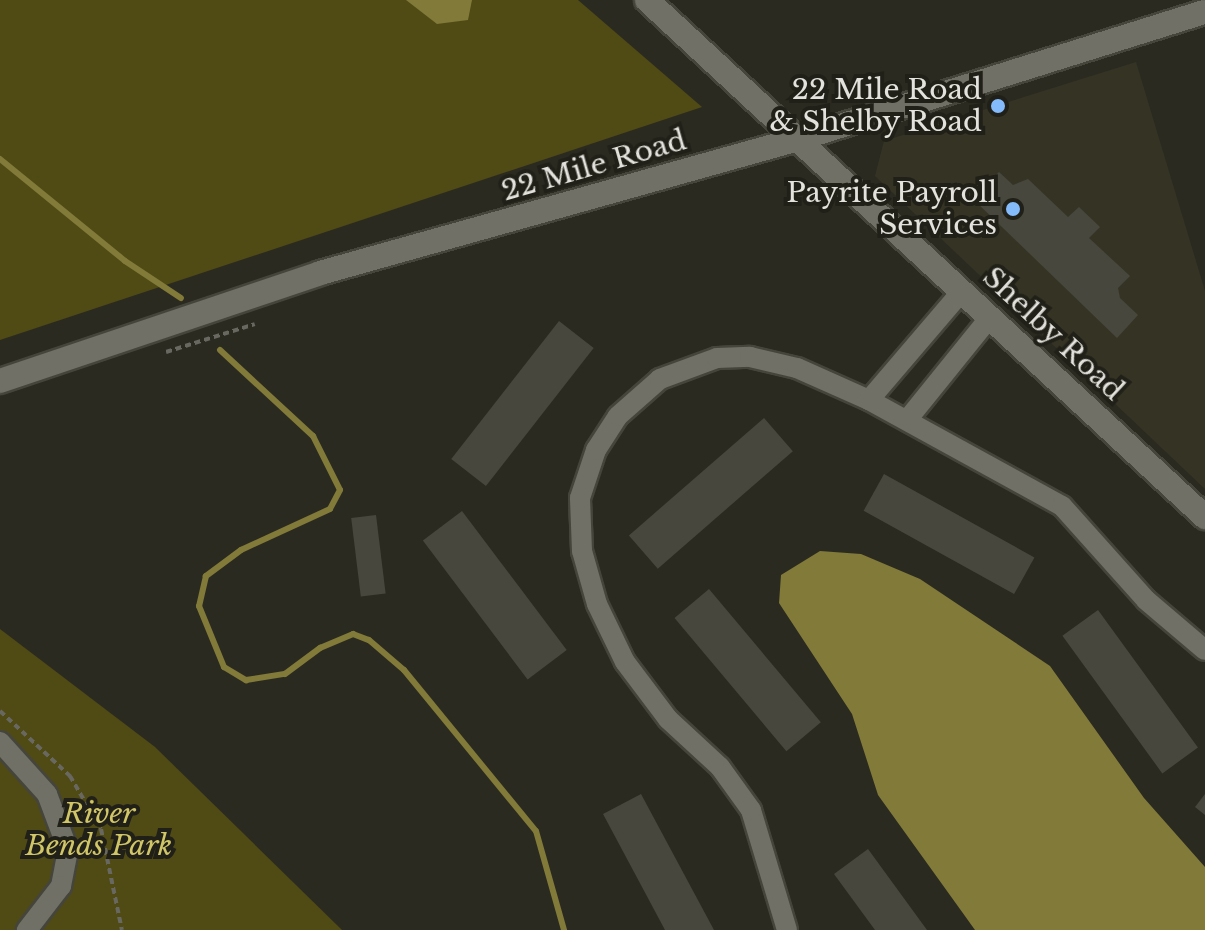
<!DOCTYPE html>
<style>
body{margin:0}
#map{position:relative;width:1205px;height:930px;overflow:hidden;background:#2b2a21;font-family:"Libre Baskerville",serif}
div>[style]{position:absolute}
.built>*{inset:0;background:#353424}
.green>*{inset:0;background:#504a14}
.water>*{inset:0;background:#817a39}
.stream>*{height:6px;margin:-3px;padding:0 3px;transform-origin:3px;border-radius:3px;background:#817a39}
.building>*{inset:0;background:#47473d;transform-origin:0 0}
.path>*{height:4px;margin-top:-2px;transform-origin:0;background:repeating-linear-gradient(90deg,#686760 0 6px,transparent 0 10px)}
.roads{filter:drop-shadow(2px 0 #45453c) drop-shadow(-2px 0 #45453c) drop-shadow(0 2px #45453c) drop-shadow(0 -2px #45453c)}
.minor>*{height:20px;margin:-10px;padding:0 10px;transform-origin:10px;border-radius:10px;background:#717066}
.tertiary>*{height:24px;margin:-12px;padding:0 12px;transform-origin:12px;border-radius:12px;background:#717066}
.dots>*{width:22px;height:22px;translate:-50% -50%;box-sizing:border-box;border:4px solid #212018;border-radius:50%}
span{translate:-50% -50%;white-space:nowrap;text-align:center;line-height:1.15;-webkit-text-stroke:8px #212018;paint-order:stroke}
.poi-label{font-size:28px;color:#e3e2dc}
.right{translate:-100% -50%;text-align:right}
.street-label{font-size:28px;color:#e3e2dc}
.park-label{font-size:28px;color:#d1c667;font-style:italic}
</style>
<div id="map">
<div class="built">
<i style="clip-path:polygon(1136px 62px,1205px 291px,1205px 489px,875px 176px,884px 141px)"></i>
</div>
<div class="green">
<i style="clip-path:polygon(0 0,578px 0,702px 107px,0 340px)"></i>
<i style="clip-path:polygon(0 629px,155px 747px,342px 930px,0 930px)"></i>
</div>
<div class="water">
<i style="clip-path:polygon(406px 0,472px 0,468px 20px,437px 24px)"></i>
<i style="clip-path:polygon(820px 551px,861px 554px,920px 579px,1050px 666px,1144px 798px,1205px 867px,1205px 930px,975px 930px,878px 795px,852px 714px,779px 603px,781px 575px)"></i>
</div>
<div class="stream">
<i style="left:0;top:159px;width:161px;rotate:39.2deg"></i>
<i style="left:125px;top:261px;width:67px;rotate:33.5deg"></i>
<i style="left:220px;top:350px;width:127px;rotate:42.8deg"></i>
<i style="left:313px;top:436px;width:60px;rotate:63.4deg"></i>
<i style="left:340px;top:490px;width:21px;rotate:118deg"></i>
<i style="left:330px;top:509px;width:98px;rotate:155.3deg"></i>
<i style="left:241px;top:550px;width:44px;rotate:143.4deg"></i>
<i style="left:206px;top:576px;width:31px;rotate:103deg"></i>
<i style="left:199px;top:606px;width:66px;rotate:67.7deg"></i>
<i style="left:224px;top:667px;width:26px;rotate:31deg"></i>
<i style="left:246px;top:680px;width:39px;rotate:-9deg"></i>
<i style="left:285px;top:674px;width:44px;rotate:-36.6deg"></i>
<i style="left:320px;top:648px;width:36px;rotate:-23deg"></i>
<i style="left:353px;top:634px;width:17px;rotate:21deg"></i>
<i style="left:369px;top:640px;width:46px;rotate:40.6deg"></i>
<i style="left:404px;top:670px;width:208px;rotate:50.7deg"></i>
<i style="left:536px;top:831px;width:103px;rotate:74.2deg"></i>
</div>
<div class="building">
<i style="clip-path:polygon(999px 172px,1013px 185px,1028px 179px,1068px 217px,1079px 207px,1100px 227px,1089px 238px,1130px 276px,1118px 288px,1120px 298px,1138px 315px,1117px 338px,973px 199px)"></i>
<i style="left:559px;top:321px;width:44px;height:175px;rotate:38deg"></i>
<i style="left:764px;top:418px;width:44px;height:179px;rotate:49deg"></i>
<i style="left:884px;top:474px;width:172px;height:42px;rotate:29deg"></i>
<i style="left:462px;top:511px;width:174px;height:49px;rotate:53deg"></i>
<i style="left:376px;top:515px;width:79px;height:25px;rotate:83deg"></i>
<i style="left:709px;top:589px;width:174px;height:45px;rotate:50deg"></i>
<i style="left:1098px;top:610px;width:170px;height:44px;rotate:54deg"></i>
<i style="clip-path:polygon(641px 794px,714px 930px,665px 930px,603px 814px)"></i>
<i style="clip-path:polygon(1205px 794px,1205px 815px,1195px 807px)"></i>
<i style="clip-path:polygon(868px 849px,927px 930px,875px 930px,834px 874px)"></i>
</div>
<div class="path">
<i style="left:166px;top:352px;width:93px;rotate:-17.5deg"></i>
<i style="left:0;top:711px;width:96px;rotate:42.9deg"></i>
<i style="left:70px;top:776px;width:61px;rotate:59.7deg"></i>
<i style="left:101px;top:829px;width:103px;rotate:78.3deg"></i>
<i style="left:84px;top:839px;width:21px;rotate:11deg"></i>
</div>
<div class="roads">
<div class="minor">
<i style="left:869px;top:400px;width:143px;rotate:-49.5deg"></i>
<i style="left:907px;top:420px;width:132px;rotate:-51.1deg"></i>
<i style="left:0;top:742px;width:70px;rotate:47.9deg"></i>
<i style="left:47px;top:794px;width:60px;rotate:69.4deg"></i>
<i style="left:68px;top:850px;width:37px;rotate:101deg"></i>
<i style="left:61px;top:886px;width:56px;rotate:127.7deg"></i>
<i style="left:787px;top:930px;width:125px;rotate:-106.7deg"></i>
<i style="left:751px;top:810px;width:53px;rotate:-125.8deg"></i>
<i style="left:720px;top:767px;width:71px;rotate:-137.3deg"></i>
<i style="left:668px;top:719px;width:71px;rotate:-127deg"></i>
<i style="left:625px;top:662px;width:64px;rotate:-115.8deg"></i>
<i style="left:597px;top:604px;width:55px;rotate:-105.8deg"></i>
<i style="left:582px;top:551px;width:53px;rotate:-92.2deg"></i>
<i style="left:580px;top:498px;width:51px;rotate:-71.6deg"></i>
<i style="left:596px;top:450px;width:40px;rotate:-57.1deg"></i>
<i style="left:618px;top:416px;width:56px;rotate:-41.4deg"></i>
<i style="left:660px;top:379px;width:61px;rotate:-20.2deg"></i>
<i style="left:717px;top:358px;width:33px;rotate:-2deg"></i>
<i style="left:750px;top:357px;width:48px;rotate:13.2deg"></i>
<i style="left:797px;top:368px;width:79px;rotate:24deg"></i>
<i style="left:869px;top:400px;width:220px;rotate:28.8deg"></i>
<i style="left:1062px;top:506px;width:126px;rotate:48.2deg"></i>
<i style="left:1146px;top:600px;width:77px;rotate:40.3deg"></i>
</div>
<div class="tertiary">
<i style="left:647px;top:0;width:761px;rotate:42.82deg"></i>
<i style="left:0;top:381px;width:338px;rotate:-18.6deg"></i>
<i style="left:320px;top:273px;width:501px;rotate:-15.65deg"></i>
<i style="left:802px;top:138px;width:422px;rotate:-17.4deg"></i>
</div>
</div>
<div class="dots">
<i style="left:998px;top:106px;background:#84bbfb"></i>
<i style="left:1013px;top:209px;background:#84bbfb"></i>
</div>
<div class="poi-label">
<span class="right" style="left:982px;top:106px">22 Mile Road<br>&amp; Shelby Road</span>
<span class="right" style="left:997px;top:209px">Payrite Payroll<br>Services</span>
</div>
<div class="street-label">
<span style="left:594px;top:166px;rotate:-16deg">22 Mile Road</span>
<span style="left:1053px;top:334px;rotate:43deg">Shelby Road</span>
</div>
<div class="park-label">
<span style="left:99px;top:830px">River<br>Bends Park</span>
</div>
</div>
